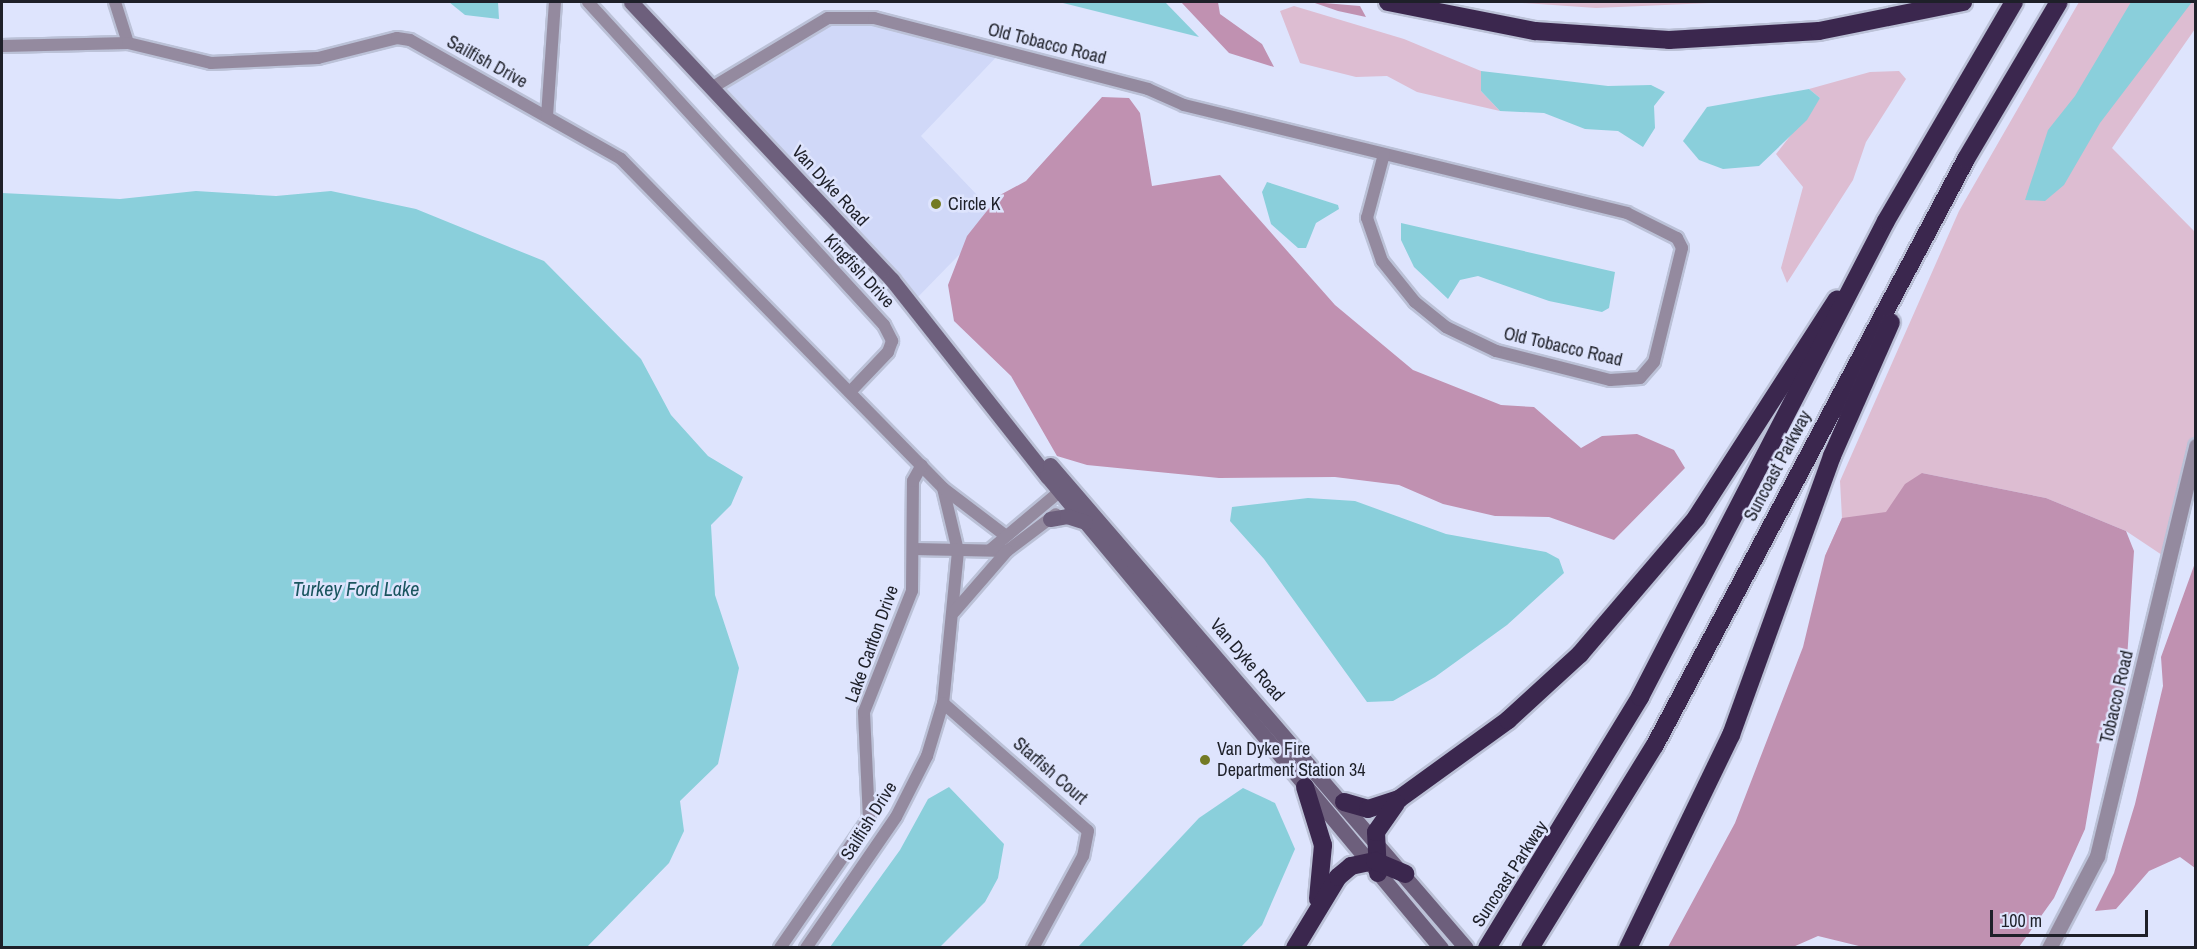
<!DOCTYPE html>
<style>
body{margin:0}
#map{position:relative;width:2197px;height:949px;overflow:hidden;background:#dee4fd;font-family:"Archivo Narrow",sans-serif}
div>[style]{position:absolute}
.built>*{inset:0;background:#d0d8f8}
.green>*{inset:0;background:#ddbdd2}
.forest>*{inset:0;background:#c091b1}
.water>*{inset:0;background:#8acfdb}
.roads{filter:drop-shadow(2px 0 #bbc1d7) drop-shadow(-2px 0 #bbc1d7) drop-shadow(0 2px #bbc1d7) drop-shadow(0 -2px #bbc1d7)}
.minor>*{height:12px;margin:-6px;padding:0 6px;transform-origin:6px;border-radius:6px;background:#948a9f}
.tertiary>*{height:15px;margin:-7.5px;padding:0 7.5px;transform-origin:7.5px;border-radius:7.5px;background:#948a9f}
.secondary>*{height:15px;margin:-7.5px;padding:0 7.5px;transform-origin:7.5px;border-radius:7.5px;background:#6d5f7c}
.motorway>*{height:18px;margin:-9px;padding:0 9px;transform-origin:9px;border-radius:9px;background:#3b274e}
.dots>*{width:16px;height:16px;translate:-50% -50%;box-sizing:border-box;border:3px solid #dee4fd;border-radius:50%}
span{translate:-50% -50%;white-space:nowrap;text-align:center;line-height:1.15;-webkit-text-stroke:5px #dee4fd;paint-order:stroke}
.street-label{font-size:18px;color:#1e2029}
.poi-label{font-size:18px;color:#1e2029}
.left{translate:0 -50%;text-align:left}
.water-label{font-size:20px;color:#1a555f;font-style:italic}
.frame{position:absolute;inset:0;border:3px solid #1e2029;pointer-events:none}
.scale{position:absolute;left:1990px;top:910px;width:158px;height:27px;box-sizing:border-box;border:3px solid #1e2029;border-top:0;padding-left:8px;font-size:18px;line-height:21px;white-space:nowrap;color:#1e2029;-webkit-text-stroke:4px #dee4fd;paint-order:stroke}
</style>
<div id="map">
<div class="built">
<i style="clip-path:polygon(829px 22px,877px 23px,1001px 52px,921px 136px,997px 216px,916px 299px,722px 84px)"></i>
</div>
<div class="green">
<i style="clip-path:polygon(1508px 2px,1733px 2px,1596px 8px)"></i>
<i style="clip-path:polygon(2079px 2px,2195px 2px,2195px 29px,2112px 148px,2195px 232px,2195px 452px,2168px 559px,2126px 531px,2046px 498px,1922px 473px,2082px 800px,2085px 829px,2064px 849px,1825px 556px,1842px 518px,1840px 481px,1959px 211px)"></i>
<i style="clip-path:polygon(1294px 6px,1404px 39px,1481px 71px,1481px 91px,1500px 111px,1417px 92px,1387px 76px,1356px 77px,1300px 63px,1280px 11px)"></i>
<i style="clip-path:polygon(1899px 71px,1906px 79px,1866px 142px,1853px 180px,1787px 283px,1781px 268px,1803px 187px,1776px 154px,1820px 98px,1809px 89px,1870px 72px)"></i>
</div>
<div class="forest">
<i style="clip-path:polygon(1181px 2px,1218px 2px,1220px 14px,1262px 44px,1274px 67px,1229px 53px)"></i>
<i style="clip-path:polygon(1312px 2px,1360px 6px,1366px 17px,1338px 11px)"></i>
<i style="clip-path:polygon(1102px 97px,1129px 98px,1140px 113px,1152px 186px,1220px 175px,1335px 305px,1413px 370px,1501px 405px,1534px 407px,1581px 448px,1602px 436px,1637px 434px,1674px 450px,1685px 468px,1614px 540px,1549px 517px,1495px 516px,1443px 504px,1399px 485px,1335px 477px,1219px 478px,1087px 465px,1057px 456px,1011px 376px,954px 321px,948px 285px,967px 236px,982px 217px,1000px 195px,1026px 181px)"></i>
<i style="clip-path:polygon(1922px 473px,2046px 498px,2126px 531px,2134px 551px,2125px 690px,2103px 724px,2085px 829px,2054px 898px,2019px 947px,1867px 948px,1818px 936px,1793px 947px,1668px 947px,1735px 823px,1803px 647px,1825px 556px,1842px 518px,1886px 512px,1905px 484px)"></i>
<i style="clip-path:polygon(2195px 563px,2195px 868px,2180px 857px,2149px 871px,2116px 909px,2095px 911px,2114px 873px,2135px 804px,2163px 686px,2161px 657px)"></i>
</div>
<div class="water">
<i style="clip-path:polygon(449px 2px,498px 2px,499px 19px,465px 15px)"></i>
<i style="clip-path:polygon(1059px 2px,1165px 2px,1199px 37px)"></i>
<i style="clip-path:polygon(2131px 2px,2192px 2px,2100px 123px,2064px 185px,2045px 201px,2025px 200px,2048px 130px,2075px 96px)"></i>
<i style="clip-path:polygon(1481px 71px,1608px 86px,1651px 85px,1665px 92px,1654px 106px,1655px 128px,1643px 147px,1618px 131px,1585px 129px,1544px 113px,1500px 111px,1481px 91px)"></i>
<i style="clip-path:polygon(1809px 89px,1820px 98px,1807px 120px,1759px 166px,1723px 169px,1699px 160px,1683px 141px,1707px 107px)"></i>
<i style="clip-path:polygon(1267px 182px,1338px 205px,1339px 209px,1316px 223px,1306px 248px,1298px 248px,1271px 224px,1262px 192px)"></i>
<i style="clip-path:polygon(196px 191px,276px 196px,331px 191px,416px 209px,544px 261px,641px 359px,671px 415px,708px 456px,743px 477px,731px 505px,711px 525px,715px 595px,739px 668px,718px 764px,680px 801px,684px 831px,669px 863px,587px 947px,2px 947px,2px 193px,120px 199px)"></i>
<i style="clip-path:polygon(1401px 223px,1615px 272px,1609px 308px,1602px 312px,1549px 301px,1478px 276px,1460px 280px,1448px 299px,1414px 267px,1401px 240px)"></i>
<i style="clip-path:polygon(1308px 498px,1355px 501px,1446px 534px,1546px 552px,1559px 559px,1564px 573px,1507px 625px,1435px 677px,1393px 701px,1367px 702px,1264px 559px,1230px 521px,1232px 507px)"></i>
<i style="clip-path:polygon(949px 787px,1004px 844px,998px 878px,985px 902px,940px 947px,830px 947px,900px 850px,928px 799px)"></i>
<i style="clip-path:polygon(1243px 788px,1275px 803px,1295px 849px,1262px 925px,1241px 947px,1078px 947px,1199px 818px)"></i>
</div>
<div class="roads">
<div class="minor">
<i style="left:115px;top:2px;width:43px;rotate:72.4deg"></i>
<i style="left:588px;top:2px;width:438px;rotate:47.5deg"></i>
<i style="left:884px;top:325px;width:18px;rotate:63deg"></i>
<i style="left:892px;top:341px;width:12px;rotate:110deg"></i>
<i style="left:888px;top:352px;width:52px;rotate:133.5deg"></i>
<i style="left:2px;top:46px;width:126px;rotate:-1.4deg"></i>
<i style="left:128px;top:43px;width:85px;rotate:13.5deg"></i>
<i style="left:211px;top:63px;width:107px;rotate:-2.7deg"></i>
<i style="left:318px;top:58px;width:81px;rotate:-14.2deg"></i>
<i style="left:397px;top:38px;width:13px;rotate:9deg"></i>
<i style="left:410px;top:40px;width:242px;rotate:29.4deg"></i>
<i style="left:621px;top:159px;width:460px;rotate:45.6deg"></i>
<i style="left:943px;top:488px;width:65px;rotate:76.6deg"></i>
<i style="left:958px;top:551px;width:153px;rotate:95.6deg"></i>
<i style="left:943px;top:703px;width:55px;rotate:106.8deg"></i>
<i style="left:927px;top:756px;width:68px;rotate:116.9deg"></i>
<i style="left:896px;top:817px;width:159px;rotate:124.5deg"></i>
<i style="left:713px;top:87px;width:134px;rotate:-31deg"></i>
<i style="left:828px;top:18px;width:46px"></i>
<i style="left:874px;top:18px;width:283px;rotate:14.5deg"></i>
<i style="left:1148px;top:89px;width:39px;rotate:24deg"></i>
<i style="left:1184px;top:105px;width:456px;rotate:13.7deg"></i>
<i style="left:1627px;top:213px;width:56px;rotate:26.6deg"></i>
<i style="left:1677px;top:238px;width:11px;rotate:63deg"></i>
<i style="left:1682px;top:248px;width:117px;rotate:103.8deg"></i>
<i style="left:1654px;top:362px;width:21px;rotate:131deg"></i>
<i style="left:1640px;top:378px;width:30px;rotate:176deg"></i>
<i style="left:1610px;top:380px;width:118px;rotate:-165.7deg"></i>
<i style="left:1496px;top:351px;width:55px;rotate:-154.4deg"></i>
<i style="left:1446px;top:327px;width:40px;rotate:-141deg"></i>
<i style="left:1415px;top:302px;width:53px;rotate:-128.8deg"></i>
<i style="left:1382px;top:261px;width:46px;rotate:-109.2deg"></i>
<i style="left:1367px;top:218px;width:66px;rotate:-75.1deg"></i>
<i style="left:547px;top:116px;width:114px;rotate:-86deg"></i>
<i style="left:943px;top:488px;width:79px;rotate:37.3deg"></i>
<i style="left:914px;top:549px;width:93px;rotate:1.2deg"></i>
<i style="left:1007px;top:551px;width:61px;rotate:-37.1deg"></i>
<i style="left:990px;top:550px;width:90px;rotate:-40deg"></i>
<i style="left:1059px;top:492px;width:9px;rotate:-6deg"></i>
<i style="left:954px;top:612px;width:81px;rotate:-49deg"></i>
<i style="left:943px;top:703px;width:193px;rotate:41.4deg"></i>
<i style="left:1088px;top:831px;width:25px;rotate:101deg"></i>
<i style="left:1083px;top:856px;width:105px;rotate:118.5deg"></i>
<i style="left:780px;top:948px;width:157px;rotate:-55.4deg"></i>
<i style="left:869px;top:819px;width:107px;rotate:-92.7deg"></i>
<i style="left:864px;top:712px;width:130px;rotate:-68.4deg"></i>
<i style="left:912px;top:591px;width:110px;rotate:-89.5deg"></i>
<i style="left:913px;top:481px;width:18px;rotate:-61deg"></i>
</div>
<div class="tertiary">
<i style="left:2049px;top:948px;width:104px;rotate:-62.4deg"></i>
<i style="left:2097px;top:856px;width:422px;rotate:-76.4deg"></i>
</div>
<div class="secondary">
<i style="left:631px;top:2px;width:381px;rotate:46.8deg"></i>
<i style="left:892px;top:280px;width:250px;rotate:51.7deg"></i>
<i style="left:1047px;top:476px;width:615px;rotate:50.15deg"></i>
<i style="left:1050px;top:465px;width:637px;rotate:49.26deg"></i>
<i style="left:1050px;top:519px;width:17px;rotate:-10deg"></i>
<i style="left:1067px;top:516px;width:19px;rotate:18deg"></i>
</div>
<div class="motorway">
<i style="left:1388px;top:2px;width:150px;rotate:11.2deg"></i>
<i style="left:1535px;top:31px;width:134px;rotate:3.8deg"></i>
<i style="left:1669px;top:40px;width:150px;rotate:-3.4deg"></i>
<i style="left:1819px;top:31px;width:147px;rotate:-11.4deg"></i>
<i style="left:1305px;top:787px;width:61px;rotate:72.8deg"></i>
<i style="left:1323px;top:845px;width:54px;rotate:95.3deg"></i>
<i style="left:1344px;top:802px;width:25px;rotate:16deg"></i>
<i style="left:1368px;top:809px;width:33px;rotate:-18deg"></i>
<i style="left:1399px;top:799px;width:135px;rotate:-35.9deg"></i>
<i style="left:1508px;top:720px;width:98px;rotate:-42.5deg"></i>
<i style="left:1580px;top:654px;width:179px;rotate:-49.5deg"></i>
<i style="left:1696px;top:518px;width:260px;rotate:-57.2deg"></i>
<i style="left:1378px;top:873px;width:41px;rotate:-92.8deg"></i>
<i style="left:1376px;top:832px;width:35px;rotate:-55deg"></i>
<i style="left:1295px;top:948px;width:83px;rotate:-58.8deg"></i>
<i style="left:1338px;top:877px;width:17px;rotate:-40deg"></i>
<i style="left:1351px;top:866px;width:25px;rotate:-12deg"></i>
<i style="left:1375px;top:861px;width:33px;rotate:23deg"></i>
<i style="left:1487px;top:948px;width:294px;rotate:-58.6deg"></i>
<i style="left:1640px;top:697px;width:536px;rotate:-62.67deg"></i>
<i style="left:1886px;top:221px;width:254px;rotate:-59.7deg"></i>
<i style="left:1530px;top:948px;width:238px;rotate:-58.4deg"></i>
<i style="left:1655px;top:745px;width:663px;rotate:-62.04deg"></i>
<i style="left:1966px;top:159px;width:182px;rotate:-59.4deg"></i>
<i style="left:1628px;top:948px;width:237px;rotate:-64.2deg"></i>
<i style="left:1731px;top:735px;width:297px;rotate:-70.1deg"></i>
<i style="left:1832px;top:456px;width:146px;rotate:-66.2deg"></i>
</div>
</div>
<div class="dots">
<i style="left:936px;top:204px;background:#737a24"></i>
<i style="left:1205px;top:760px;background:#737a24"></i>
</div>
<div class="street-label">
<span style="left:1047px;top:44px;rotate:14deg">Old Tobacco Road</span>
<span style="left:487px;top:62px;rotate:29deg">Sailfish Drive</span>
<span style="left:830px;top:186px;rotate:47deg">Van Dyke Road</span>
<span style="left:859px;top:271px;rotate:47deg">Kingfish Drive</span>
<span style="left:1563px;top:347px;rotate:13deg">Old Tobacco Road</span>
<span style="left:1778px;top:466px;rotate:-62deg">Suncoast Parkway</span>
<span style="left:872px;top:644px;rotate:-70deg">Lake Carlton Drive</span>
<span style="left:1247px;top:660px;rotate:49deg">Van Dyke Road</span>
<span style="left:2117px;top:697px;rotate:-77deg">Tobacco Road</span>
<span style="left:1050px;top:771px;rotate:41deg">Starfish Court</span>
<span style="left:869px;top:821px;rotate:-58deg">Sailfish Drive</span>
<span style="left:1510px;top:874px;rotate:-57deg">Suncoast Parkway</span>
</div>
<div class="poi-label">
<span class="left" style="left:948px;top:204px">Circle K</span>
<span class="left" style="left:1217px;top:760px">Van Dyke Fire<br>Department Station 34</span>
</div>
<div class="water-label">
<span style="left:356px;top:588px">Turkey Ford Lake</span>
</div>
<div class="frame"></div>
<div class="scale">100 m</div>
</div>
